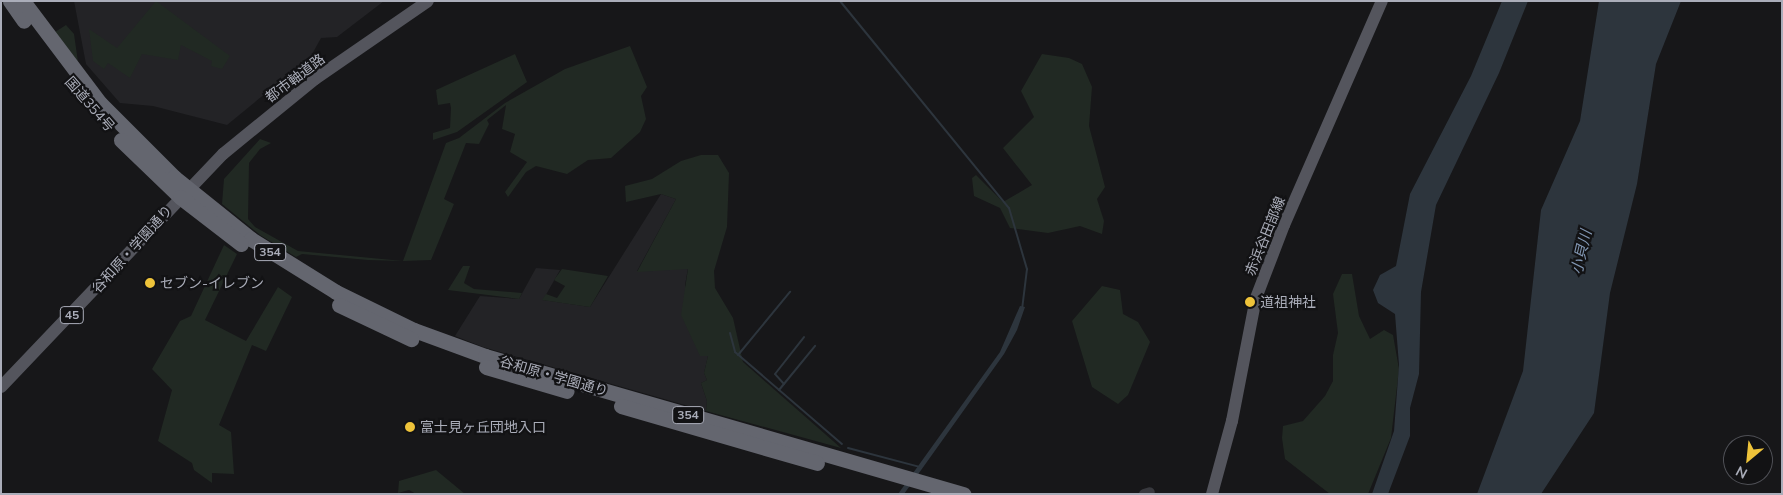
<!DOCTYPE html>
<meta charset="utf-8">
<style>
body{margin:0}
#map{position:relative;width:1783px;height:495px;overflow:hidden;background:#171719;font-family:Mulish,"Noto Sans JP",sans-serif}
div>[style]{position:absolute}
.built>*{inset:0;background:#232326}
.green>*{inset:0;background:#212923}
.water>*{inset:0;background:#2d353d}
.stream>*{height:2px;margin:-1px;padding:0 1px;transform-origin:1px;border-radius:1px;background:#2d353d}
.minor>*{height:10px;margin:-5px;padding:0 5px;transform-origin:5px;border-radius:5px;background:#38393e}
.major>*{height:12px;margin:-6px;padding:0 6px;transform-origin:6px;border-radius:6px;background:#54555d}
.highway>*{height:15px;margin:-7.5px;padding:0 7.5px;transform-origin:7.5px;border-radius:7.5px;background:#64666f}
.dots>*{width:14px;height:14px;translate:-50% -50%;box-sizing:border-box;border:2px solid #121214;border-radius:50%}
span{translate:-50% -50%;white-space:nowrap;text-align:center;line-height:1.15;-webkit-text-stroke:4.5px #121214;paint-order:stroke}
.shield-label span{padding:1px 4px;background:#121214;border:1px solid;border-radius:4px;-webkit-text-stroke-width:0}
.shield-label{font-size:12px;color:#aaadb9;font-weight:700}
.street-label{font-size:14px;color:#aaadb9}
.poi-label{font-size:14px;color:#aaadb9}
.left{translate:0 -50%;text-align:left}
.water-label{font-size:15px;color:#8297b3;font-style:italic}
.frame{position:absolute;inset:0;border:2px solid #aaadb9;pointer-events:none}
.north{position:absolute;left:1723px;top:435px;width:50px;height:50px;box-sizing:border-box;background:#121214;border:1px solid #4f5056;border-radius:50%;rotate:208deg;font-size:14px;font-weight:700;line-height:20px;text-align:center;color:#aaadb9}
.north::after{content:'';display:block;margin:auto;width:18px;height:22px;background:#eec33a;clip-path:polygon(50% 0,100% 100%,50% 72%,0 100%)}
</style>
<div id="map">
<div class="built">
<i style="clip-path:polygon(74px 1px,384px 1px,337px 37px,321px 38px,311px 56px,227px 125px,153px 106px,120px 103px,86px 64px)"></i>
<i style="clip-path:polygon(661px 194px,676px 199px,637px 271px,688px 268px,685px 285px,708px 356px,704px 373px,707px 380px,701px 383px,707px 401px,706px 411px,483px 347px,455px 336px,480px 296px,519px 299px,536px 268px,560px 270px,543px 300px,590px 307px)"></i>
</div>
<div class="green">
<i style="clip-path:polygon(156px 1px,230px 56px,222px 69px,211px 66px,212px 61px,181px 45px,178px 60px,142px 54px,130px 78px,108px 63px,104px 69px,93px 61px,89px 29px,117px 48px)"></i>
<i style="clip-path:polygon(66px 25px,74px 34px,78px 62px,55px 32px)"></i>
<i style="clip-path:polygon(630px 46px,647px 87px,641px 96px,646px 119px,640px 132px,611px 158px,588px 160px,567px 174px,536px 166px,526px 172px,508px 197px,505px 192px,527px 162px,510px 152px,515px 134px,502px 129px,506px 105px,487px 120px,489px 124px,479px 144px,466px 143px,444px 199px,454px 204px,431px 260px,403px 261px,368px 260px,302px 254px,296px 257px,260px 235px,222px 204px,224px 179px,260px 139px,271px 143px,260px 149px,249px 163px,248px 219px,255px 227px,298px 251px,403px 261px,446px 143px,459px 138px,505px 103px,565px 69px)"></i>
<i style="clip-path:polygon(515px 54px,527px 82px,457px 132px,433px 140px,433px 133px,450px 128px,451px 108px,450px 103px,438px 105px,436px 90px)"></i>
<i style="clip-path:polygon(1042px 54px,1069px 58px,1082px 64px,1092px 87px,1089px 126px,1105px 187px,1097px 199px,1104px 221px,1102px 234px,1080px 226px,1048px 233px,1010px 228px,1000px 208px,974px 196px,972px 178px,976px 175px,1003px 202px,1032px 185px,1003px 148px,1034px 117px,1021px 91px)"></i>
<i style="clip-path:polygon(701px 155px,718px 155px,729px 173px,727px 227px,714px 271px,715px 288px,733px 318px,743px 362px,841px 448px,706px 411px,707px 401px,701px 383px,707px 380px,704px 373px,708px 356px,700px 356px,681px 315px,688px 269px,637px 272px,676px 199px,661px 194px,626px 202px,625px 186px,652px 179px,681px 161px)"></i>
<i style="clip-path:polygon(224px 245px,237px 254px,205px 320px,246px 341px,278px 287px,292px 297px,266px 351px,252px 345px,219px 425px,231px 432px,234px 474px,212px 473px,212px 483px,194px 470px,192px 463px,158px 441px,172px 390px,152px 369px,180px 321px,191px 316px)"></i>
<i style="clip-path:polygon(463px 266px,470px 266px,464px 283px,474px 289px,522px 293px,519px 299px,448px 290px)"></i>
<i style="clip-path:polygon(562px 269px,608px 276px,590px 307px,542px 300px,546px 294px,557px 298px,565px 286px,554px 280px)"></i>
<i style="clip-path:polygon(1342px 274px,1352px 274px,1359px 316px,1370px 339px,1384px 330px,1393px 335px,1399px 369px,1391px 438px,1368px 494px,1330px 494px,1285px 459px,1282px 438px,1283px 426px,1303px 421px,1325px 396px,1333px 381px,1333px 355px,1338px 333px,1333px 294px)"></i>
<i style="clip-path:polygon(1102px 286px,1120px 290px,1123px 314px,1138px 322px,1150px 342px,1128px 395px,1118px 404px,1092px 387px,1072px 321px)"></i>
<i style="clip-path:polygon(436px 470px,465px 494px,416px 494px,409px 490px,398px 493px,399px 481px)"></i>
</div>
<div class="water">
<i style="clip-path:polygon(1502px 1px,1528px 1px,1499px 73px,1436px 205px,1421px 292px,1419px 374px,1410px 408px,1410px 436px,1388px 494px,1372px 494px,1394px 431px,1399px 365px,1395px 314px,1378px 303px,1373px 290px,1380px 275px,1396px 266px,1410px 194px,1471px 76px)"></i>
<i style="clip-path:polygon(1599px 1px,1681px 1px,1656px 64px,1637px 184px,1610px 293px,1594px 413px,1541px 494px,1477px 494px,1523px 371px,1541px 210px,1580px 121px)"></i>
<i style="clip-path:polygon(1020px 306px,1025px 307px,1017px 330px,1004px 354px,904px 494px,898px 494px,1000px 352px)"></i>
</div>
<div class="stream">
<i style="left:840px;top:1px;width:267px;rotate:50.8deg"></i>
<i style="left:1009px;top:208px;width:64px;rotate:73.6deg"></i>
<i style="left:1027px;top:269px;width:39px;rotate:97deg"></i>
<i style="left:730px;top:333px;width:20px;rotate:75deg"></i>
<i style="left:735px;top:352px;width:141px;rotate:40.7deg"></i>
<i style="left:738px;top:355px;width:82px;rotate:-50.5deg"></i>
<i style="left:784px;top:384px;width:13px;rotate:-132deg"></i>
<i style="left:775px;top:374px;width:47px;rotate:-51.9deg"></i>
<i style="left:779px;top:390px;width:57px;rotate:-50.7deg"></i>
<i style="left:848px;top:448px;width:74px;rotate:14.8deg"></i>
</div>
<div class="minor">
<i style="left:1144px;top:494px;width:6px;rotate:-18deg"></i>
</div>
<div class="major">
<i style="left:1px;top:387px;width:322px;rotate:-46.4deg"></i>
<i style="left:223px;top:154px;width:119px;rotate:-39.2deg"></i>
<i style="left:315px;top:79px;width:137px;rotate:-34.6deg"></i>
<i style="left:1212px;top:494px;width:76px;rotate:-74.7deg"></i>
<i style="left:1232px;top:421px;width:125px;rotate:-79deg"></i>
<i style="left:1256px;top:298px;width:78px;rotate:-69deg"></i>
<i style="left:1284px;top:225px;width:244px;rotate:-66.4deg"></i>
</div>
<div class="highway">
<i style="left:10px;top:1px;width:24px;rotate:55deg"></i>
<i style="left:23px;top:1px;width:128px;rotate:53deg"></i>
<i style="left:100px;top:103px;width:105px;rotate:45deg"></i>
<i style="left:174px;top:177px;width:99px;rotate:38.8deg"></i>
<i style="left:251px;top:239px;width:100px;rotate:31.9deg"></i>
<i style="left:336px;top:292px;width:87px;rotate:26deg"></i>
<i style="left:414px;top:330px;width:76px;rotate:20.1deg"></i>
<i style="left:485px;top:356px;width:498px;rotate:16.1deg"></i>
<i style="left:121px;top:140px;width:82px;rotate:44deg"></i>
<i style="left:180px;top:197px;width:77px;rotate:37.6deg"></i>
<i style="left:339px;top:305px;width:80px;rotate:25.3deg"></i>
<i style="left:486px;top:367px;width:84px;rotate:16.5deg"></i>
<i style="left:621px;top:406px;width:204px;rotate:16.2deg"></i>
</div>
<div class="dots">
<i style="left:150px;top:283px;background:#eec33a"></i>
<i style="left:1250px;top:302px;background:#eec33a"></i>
<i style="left:410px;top:427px;background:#eec33a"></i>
</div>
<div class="shield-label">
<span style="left:270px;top:252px">354</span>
<span style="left:72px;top:315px">45</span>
<span style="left:688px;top:415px">354</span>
</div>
<div class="street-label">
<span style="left:295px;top:78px;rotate:-37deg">都市軸道路</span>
<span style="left:90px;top:104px;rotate:49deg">国道354号</span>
<span style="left:1265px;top:236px;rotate:-68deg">赤浜谷田部線</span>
<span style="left:132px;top:249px;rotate:-48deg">谷和原・学園通り</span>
<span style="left:554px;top:376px;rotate:16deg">谷和原・学園通り</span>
</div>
<div class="poi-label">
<span class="left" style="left:160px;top:283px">セブン-イレブン</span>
<span class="left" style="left:1260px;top:302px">道祖神社</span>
<span class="left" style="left:420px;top:427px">富士見ヶ丘団地入口</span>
</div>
<div class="water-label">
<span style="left:1581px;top:252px;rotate:-77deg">小貝川</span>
</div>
<div class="frame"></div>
<div class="north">N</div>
</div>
